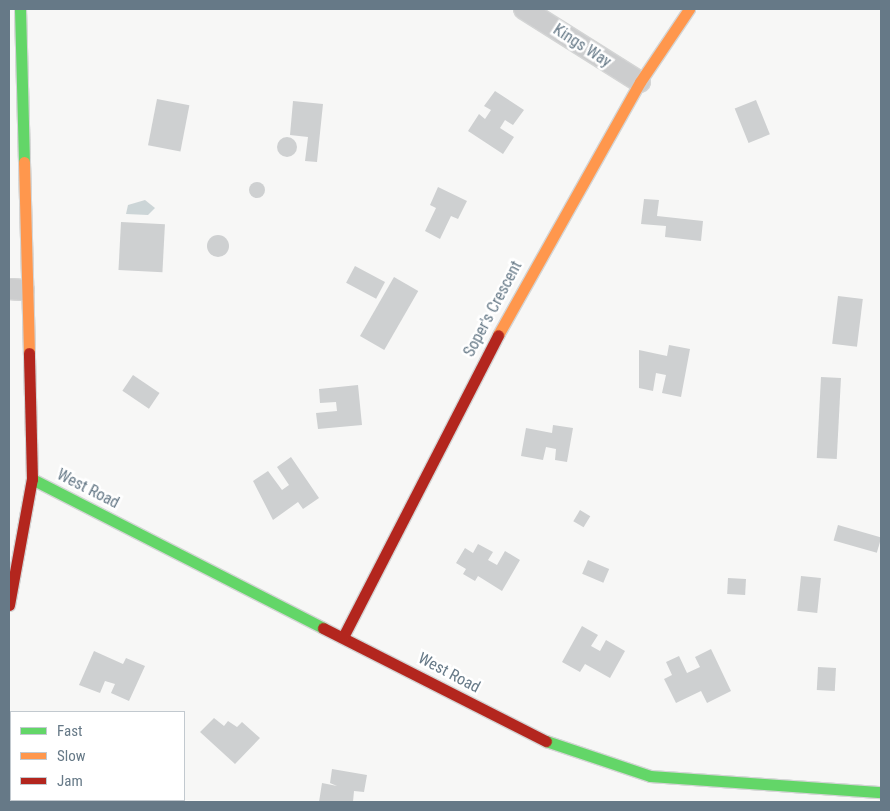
<!DOCTYPE html>
<style>
body{margin:0}
#map{position:relative;width:890px;height:811px;overflow:hidden;background:#f7f7f6;font-family:"Roboto Condensed",sans-serif}
div>[style]{position:absolute}
.water>*{inset:0;background:#ccd5d7}
.building>*{inset:0;background:#ced0d1;transform-origin:0 0}
.round{border-radius:50%}
.roads{filter:drop-shadow(1px 0 #d4d5d5) drop-shadow(-1px 0 #d4d5d5) drop-shadow(0 1px #d4d5d5) drop-shadow(0 -1px #d4d5d5)}
.street>*{height:20px;margin:-10px;padding:0 10px;transform-origin:10px;border-radius:10px;background:#cccdce}
.fast>*{height:11px;margin:-5.5px;padding:0 5.5px;transform-origin:5.5px;border-radius:5.5px;background:#63d668}
.slow>*{height:11px;margin:-5.5px;padding:0 5.5px;transform-origin:5.5px;border-radius:5.5px;background:#ff974d}
.jam>*{height:11px;margin:-5.5px;padding:0 5.5px;transform-origin:5.5px;border-radius:5.5px;background:#b3261e}
span{translate:-50% -50%;white-space:nowrap;text-align:center;line-height:1.15;-webkit-text-stroke:5px #fff;paint-order:stroke}
.street-label{font-size:16px;color:#667987}
.frame{position:absolute;inset:0;border:10px solid #667987;pointer-events:none}
.legend{position:absolute;left:10px;top:711px;width:175px;height:90px;box-sizing:border-box;background:#fff;border:1px solid #c2c9cf;margin:0;padding:6px 9px;list-style:none;font-size:15px;color:#667987}
.legend li{display:flex;align-items:center;gap:10px;height:25px}
.legend b{width:25px;border:1px solid #c2c9cf}
</style>
<div id="map">
<div class="water">
<i style="clip-path:polygon(145px 200px,155px 208px,148px 215px,126px 214px,128px 205px)"></i>
</div>
<div class="building">
<i style="clip-path:polygon(495px 91px,524px 110px,513px 125px,505px 120px,500px 128px,514px 137px,503px 154px,468px 131px,479px 114px,485px 119px,491px 110px,484px 106px)"></i>
<i style="left:157px;top:99px;width:33px;height:47px;rotate:11deg"></i>
<i style="left:756px;top:100px;width:37px;height:23px;rotate:68deg"></i>
<i style="clip-path:polygon(293px 101px,323px 104px,317px 162px,305px 161px,308px 137px,290px 135px)"></i>
<i class="round" style="left:277px;top:137px;width:20px;height:20px"></i>
<i class="round" style="left:249px;top:182px;width:16px;height:16px"></i>
<i style="clip-path:polygon(438px 187px,467px 201px,458px 219px,451px 216px,440px 239px,425px 231px,436px 208px,430px 205px)"></i>
<i style="clip-path:polygon(644px 199px,659px 200px,657px 216px,703px 221px,701px 241px,665px 237px,666px 226px,641px 224px)"></i>
<i style="left:121px;top:222px;width:44px;height:48px;rotate:3deg"></i>
<i class="round" style="left:207px;top:235px;width:22px;height:22px"></i>
<i style="left:355px;top:266px;width:34px;height:19px;rotate:28deg"></i>
<i style="left:394px;top:277px;width:28px;height:68px;rotate:30deg"></i>
<i style="left:838px;top:296px;width:25px;height:48px;rotate:7deg"></i>
<i style="clip-path:polygon(669px 345px,690px 349px,681px 397px,662px 393px,666px 375px,656px 373px,653px 391px,639px 388px,639px 350px,667px 356px)"></i>
<i style="left:133px;top:375px;width:32px;height:19px;rotate:34deg"></i>
<i style="left:821px;top:377px;width:20px;height:81px;rotate:3deg"></i>
<i style="clip-path:polygon(358px 385px,362px 425px,318px 429px,316px 413px,337px 411px,336px 402px,320px 403px,319px 389px)"></i>
<i style="clip-path:polygon(553px 425px,573px 428px,567px 462px,555px 460px,556px 449px,546px 447px,543px 460px,521px 456px,526px 428px,552px 433px)"></i>
<i style="clip-path:polygon(291px 457px,319px 498px,303px 509px,298px 502px,273px 520px,253px 481px,268px 471px,282px 490px,289px 485px,277px 467px)"></i>
<i style="left:580px;top:510px;width:12px;height:13px;rotate:31deg"></i>
<i style="left:838px;top:525px;width:45px;height:16px;rotate:16deg"></i>
<i style="clip-path:polygon(478px 544px,493px 552px,488px 560px,497px 565px,505px 551px,520px 560px,502px 591px,478px 576px,475px 581px,463px 574px,466px 569px,456px 563px,465px 548px,473px 553px)"></i>
<i style="left:588px;top:560px;width:23px;height:15px;rotate:23deg"></i>
<i style="left:801px;top:576px;width:20px;height:35px;rotate:6deg"></i>
<i style="left:728px;top:578px;width:18px;height:16px;rotate:3deg"></i>
<i style="clip-path:polygon(582px 626px,598px 635px,591px 646px,600px 651px,606px 640px,625px 651px,610px 678px,585px 664px,580px 672px,562px 662px)"></i>
<i style="clip-path:polygon(711px 649px,731px 691px,707px 703px,701px 691px,676px 703px,664px 679px,672px 675px,666px 662px,679px 656px,687px 673px,700px 667px,695px 657px)"></i>
<i style="clip-path:polygon(94px 651px,123px 664px,126px 658px,145px 666px,129px 701px,111px 693px,115px 684px,105px 681px,100px 693px,79px 685px)"></i>
<i style="left:818px;top:667px;width:18px;height:23px;rotate:3deg"></i>
<i style="clip-path:polygon(214px 718px,224px 726px,228px 721px,237px 727px,242px 722px,260px 738px,235px 764px,200px 732px)"></i>
<i style="clip-path:polygon(332px 769px,367px 775px,364px 792px,354px 791px,353px 802px,319px 802px,322px 783px,337px 786px,330px 783px)"></i>
</div>
<div class="roads">
<div class="street">
<i style="left:524px;top:9px;width:137px;rotate:32.2deg"></i>
<i style="left:9px;top:289px;width:15px;rotate:4deg"></i>
</div>
<div class="fast">
<i style="left:20px;top:9px;width:153px;rotate:88.5deg"></i>
<i style="left:32px;top:479px;width:327px;rotate:27.1deg"></i>
<i style="left:546px;top:741px;width:110px;rotate:18.6deg"></i>
<i style="left:650px;top:776px;width:232px;rotate:4deg"></i>
</div>
<div class="slow">
<i style="left:24px;top:162px;width:191px;rotate:88.5deg"></i>
<i style="left:498px;top:335px;width:290px;rotate:-60.7deg"></i>
<i style="left:640px;top:82px;width:88px;rotate:-56.1deg"></i>
</div>
<div class="jam">
<i style="left:9px;top:605px;width:128px;rotate:-79.7deg"></i>
<i style="left:32px;top:479px;width:126px;rotate:-91.4deg"></i>
<i style="left:323px;top:628px;width:250px;rotate:26.9deg"></i>
<i style="left:344px;top:635px;width:337px;rotate:-62.8deg"></i>
</div>
</div>
<div class="street-label">
<span style="left:582px;top:46px;rotate:33deg">Kings Way</span>
<span style="left:493px;top:309px;rotate:-62deg">Soper's Crescent</span>
<span style="left:88px;top:489px;rotate:27deg">West Road</span>
<span style="left:449px;top:673px;rotate:28deg">West Road</span>
</div>
<div class="frame"></div>
<ul class="legend">
<li><b style="height:6px;background:#63d668"></b>Fast</li>
<li><b style="height:6px;background:#ff974d"></b>Slow</li>
<li><b style="height:6px;background:#b3261e"></b>Jam</li>
</ul>
</div>
